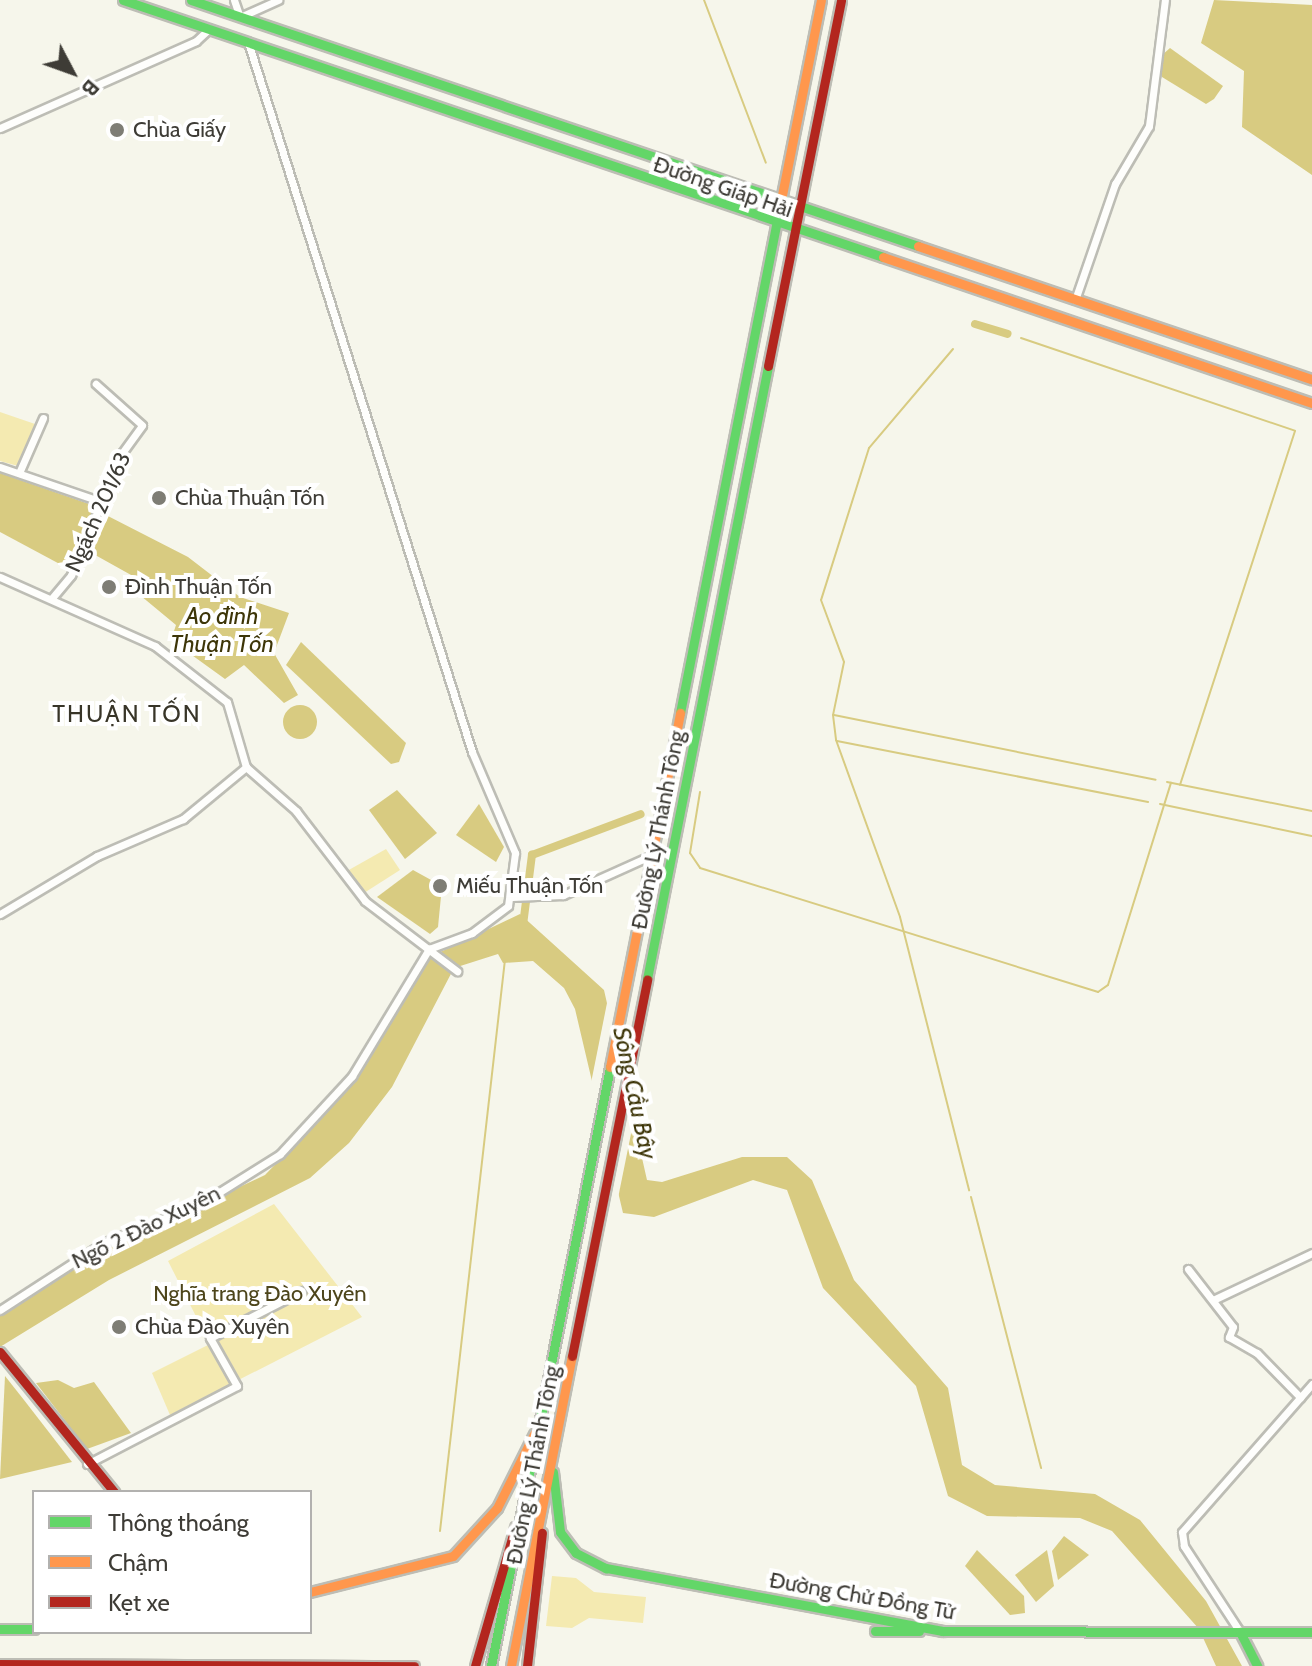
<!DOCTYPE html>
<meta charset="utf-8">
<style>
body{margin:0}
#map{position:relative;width:1312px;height:1666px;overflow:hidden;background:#f6f6eb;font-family:Cabin,sans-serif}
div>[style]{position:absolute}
.green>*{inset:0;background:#f4eab1}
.water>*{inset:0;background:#d8cb81}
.round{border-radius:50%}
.pier>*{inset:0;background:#f6f6eb}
.stream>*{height:2px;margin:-1px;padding:0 1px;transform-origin:1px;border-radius:1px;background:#d8cb81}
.canal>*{height:8px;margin:-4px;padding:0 4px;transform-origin:4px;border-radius:4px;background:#d8cb81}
.roads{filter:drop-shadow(2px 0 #bdbdb5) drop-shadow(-2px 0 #bdbdb5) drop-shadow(0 2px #bdbdb5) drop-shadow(0 -2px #bdbdb5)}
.street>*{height:7px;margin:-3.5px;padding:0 3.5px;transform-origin:3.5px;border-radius:3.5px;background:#fefefc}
.fast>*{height:9px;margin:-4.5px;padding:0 4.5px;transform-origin:4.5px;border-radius:4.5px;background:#63d668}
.slow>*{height:9px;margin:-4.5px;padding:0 4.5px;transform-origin:4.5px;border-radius:4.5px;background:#ff974d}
.jam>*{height:9px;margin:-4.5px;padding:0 4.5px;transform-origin:4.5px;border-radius:4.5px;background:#b3261e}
.dots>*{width:22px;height:22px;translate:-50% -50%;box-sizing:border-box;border:4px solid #fff;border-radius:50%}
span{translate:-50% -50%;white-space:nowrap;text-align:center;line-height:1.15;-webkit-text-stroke:8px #fff;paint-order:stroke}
.poi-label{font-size:22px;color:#3e3c36}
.left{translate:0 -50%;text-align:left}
.street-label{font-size:22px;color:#3e3c36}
.park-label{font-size:22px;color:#4d451b}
.water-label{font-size:24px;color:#3d3508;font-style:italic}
.neighbourhood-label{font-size:24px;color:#383528;letter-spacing:2px}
.legend{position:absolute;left:32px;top:1490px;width:280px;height:144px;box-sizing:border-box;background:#fff;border:2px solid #b2b1af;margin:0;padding:10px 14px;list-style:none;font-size:24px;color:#3e3c36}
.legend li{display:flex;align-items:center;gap:16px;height:40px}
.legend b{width:40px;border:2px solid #b2b1af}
.north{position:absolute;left:32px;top:32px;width:80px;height:80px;-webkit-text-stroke:6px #fff;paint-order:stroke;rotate:131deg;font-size:22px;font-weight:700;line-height:32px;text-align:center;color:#3e3c36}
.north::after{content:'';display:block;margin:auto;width:28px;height:36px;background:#3e3c36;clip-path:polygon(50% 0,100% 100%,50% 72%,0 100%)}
</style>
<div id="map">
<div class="green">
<i style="clip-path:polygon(0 412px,35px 424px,18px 466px,0 461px)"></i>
<i style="clip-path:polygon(386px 849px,400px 870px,364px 893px,347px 871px)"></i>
<i style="clip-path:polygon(274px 1204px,362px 1317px,170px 1415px,152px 1373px,210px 1344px,168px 1261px)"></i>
<i style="clip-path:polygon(552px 1576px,576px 1578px,594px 1592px,646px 1597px,643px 1623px,589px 1618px,572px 1628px,546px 1626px)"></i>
</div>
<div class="water">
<i style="clip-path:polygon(1214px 0,1312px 5px,1312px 175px,1242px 127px,1244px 71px,1201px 43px)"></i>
<i style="clip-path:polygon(1170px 48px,1223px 86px,1214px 99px,1206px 104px,1162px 77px,1161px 56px)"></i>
<i style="clip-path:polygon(0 473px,95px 506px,69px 569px,0 532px)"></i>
<i style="clip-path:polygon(104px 514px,188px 557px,240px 597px,289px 613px,274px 653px,298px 695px,284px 703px,244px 665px,225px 679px,171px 640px,176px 625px,141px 596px,149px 585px,88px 551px)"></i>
<i style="clip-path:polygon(301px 642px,406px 743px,399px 762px,391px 764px,286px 665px)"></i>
<i class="round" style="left:283px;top:705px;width:34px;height:34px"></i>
<i style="clip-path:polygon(397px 790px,437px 833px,405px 859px,369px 810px)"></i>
<i style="clip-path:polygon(479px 804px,504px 847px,496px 862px,456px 835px)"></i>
<i style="clip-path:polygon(413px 870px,442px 886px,438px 927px,430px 934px,377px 897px)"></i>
<i style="clip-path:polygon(520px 914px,604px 990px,647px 1180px,662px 1182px,742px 1157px,787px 1157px,812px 1180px,854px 1280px,948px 1388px,962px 1465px,995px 1485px,1095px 1494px,1140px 1520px,1206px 1601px,1242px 1666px,1216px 1666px,1199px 1629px,1112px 1531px,1080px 1518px,987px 1516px,948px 1496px,916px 1386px,823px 1288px,787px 1190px,753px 1180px,654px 1217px,623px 1213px,575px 1009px,564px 988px,533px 961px,503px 963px,498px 954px,454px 968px,392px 1087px,349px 1143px,310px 1178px,109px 1280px,0 1347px,0 1315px,88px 1258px,265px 1175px,352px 1085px,430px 957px)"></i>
<i style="clip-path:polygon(5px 1376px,24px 1400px,72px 1462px,0 1479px)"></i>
<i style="clip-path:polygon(58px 1380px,74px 1388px,94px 1382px,131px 1433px,87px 1449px,36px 1383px)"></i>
<i style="clip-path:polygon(1064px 1536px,1089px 1555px,1058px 1580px,1052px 1551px)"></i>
<i style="clip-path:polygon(977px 1550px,1024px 1596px,1025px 1613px,1010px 1615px,965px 1566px)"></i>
<i style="clip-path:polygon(1047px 1550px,1054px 1586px,1036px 1602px,1015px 1575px)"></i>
</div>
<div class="pier">
<i style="clip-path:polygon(609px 993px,635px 1114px,616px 1208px,590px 1088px)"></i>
</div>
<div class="stream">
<i style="left:704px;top:0;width:174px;rotate:69.2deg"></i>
<i style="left:1021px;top:338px;width:289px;rotate:18.7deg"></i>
<i style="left:1295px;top:431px;width:372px;rotate:108deg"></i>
<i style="left:953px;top:349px;width:130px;rotate:130.3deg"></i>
<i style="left:869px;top:448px;width:159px;rotate:107.5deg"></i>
<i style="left:821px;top:600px;width:66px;rotate:69.6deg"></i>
<i style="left:844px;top:662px;width:54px;rotate:101.7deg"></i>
<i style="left:833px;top:715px;width:25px;rotate:83deg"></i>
<i style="left:836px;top:740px;width:188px;rotate:70.1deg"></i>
<i style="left:900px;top:917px;width:282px;rotate:75.8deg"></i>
<i style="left:834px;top:715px;width:328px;rotate:11.4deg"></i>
<i style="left:837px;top:741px;width:317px;rotate:11.1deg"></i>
<i style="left:1167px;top:782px;width:148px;rotate:11.3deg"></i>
<i style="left:700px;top:792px;width:62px;rotate:99.3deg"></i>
<i style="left:690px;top:853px;width:18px;rotate:56deg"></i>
<i style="left:700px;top:868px;width:417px;rotate:17.3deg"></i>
<i style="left:1098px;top:992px;width:12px;rotate:-35deg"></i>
<i style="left:1108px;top:985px;width:212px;rotate:-72.7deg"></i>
<i style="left:1160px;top:804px;width:155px;rotate:11.9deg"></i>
<i style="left:971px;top:1197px;width:280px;rotate:75.5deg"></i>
<i style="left:440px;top:1531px;width:575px;rotate:-83.51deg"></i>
</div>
<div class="canal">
<i style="left:975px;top:324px;width:34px;rotate:17deg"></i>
<i style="left:523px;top:925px;width:71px;rotate:-82.7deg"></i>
<i style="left:532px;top:855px;width:116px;rotate:-20.6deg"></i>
</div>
<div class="roads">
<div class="street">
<i style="left:234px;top:0;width:18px;rotate:71deg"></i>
<i style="left:240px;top:17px;width:42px;rotate:-24.1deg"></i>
<i style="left:248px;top:42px;width:744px;rotate:72.49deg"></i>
<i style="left:472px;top:752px;width:110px;rotate:66.9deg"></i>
<i style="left:515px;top:853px;width:53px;rotate:97.5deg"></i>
<i style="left:508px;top:906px;width:45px;rotate:143.1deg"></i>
<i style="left:472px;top:933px;width:46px;rotate:159.6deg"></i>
<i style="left:0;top:128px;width:214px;rotate:-23.9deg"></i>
<i style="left:196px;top:41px;width:18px;rotate:-43deg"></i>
<i style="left:1075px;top:300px;width:123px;rotate:-71deg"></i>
<i style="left:1115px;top:184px;width:67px;rotate:-59.6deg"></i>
<i style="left:1149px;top:126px;width:127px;rotate:-82.8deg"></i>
<i style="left:0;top:467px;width:108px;rotate:18.9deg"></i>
<i style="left:19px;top:473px;width:60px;rotate:-66.4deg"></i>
<i style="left:0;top:577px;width:170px;rotate:24deg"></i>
<i style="left:155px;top:646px;width:91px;rotate:37.9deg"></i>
<i style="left:227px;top:702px;width:68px;rotate:73.7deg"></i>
<i style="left:246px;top:767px;width:67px;rotate:41.3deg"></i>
<i style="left:296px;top:811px;width:113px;rotate:52.5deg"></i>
<i style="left:365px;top:901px;width:116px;rotate:37.3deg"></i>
<i style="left:52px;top:598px;width:30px;rotate:-50deg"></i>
<i style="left:71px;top:575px;width:132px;rotate:-67.3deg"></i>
<i style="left:122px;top:453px;width:34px;rotate:-54deg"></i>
<i style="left:142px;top:425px;width:62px;rotate:-138.3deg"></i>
<i style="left:512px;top:897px;width:51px;rotate:-2.2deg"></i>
<i style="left:563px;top:895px;width:98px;rotate:-24.2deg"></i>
<i style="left:0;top:914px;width:113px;rotate:-30.9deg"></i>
<i style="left:97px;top:856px;width:94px;rotate:-23.3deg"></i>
<i style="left:183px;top:819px;width:82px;rotate:-39.5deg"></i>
<i style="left:1188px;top:1269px;width:73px;rotate:52.2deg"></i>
<i style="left:1233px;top:1327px;width:11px;rotate:112deg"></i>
<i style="left:1229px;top:1337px;width:32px;rotate:30deg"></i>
<i style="left:1257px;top:1353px;width:62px;rotate:45.7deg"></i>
<i style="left:1213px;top:1300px;width:110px;rotate:-25.4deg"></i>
<i style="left:0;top:1310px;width:123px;rotate:-33deg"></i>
<i style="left:103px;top:1243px;width:107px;rotate:-22deg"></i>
<i style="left:202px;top:1203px;width:92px;rotate:-32.1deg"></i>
<i style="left:280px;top:1154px;width:106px;rotate:-47.3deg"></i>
<i style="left:352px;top:1076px;width:149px;rotate:-58.8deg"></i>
<i style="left:87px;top:1464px;width:169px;rotate:-27.5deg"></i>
<i style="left:237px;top:1386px;width:55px;rotate:-119.4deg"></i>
<i style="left:210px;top:1338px;width:103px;rotate:-27.1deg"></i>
<i style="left:1240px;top:1632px;width:103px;rotate:-123.1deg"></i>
<i style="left:1184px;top:1546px;width:14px;rotate:-98deg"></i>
<i style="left:1182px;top:1532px;width:197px;rotate:-48.7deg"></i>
</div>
<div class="fast">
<i style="left:123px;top:0;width:802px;rotate:18.68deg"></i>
<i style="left:191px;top:0;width:767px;rotate:18.69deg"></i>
<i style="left:680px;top:713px;width:528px;rotate:-78.86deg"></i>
<i style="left:647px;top:979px;width:625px;rotate:-78.83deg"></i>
<i style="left:553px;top:1472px;width:60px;rotate:83.3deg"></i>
<i style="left:560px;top:1532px;width:26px;rotate:53deg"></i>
<i style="left:576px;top:1553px;width:34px;rotate:27deg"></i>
<i style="left:606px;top:1568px;width:342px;rotate:10.6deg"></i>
<i style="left:942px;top:1631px;width:370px;rotate:0.2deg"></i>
<i style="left:0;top:1629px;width:34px"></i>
<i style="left:875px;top:1631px;width:44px"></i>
<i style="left:1240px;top:1632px;width:38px;rotate:63deg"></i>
<i style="left:491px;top:1666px;width:611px;rotate:-78.76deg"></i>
</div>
<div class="slow">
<i style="left:782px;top:195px;width:199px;rotate:-78.7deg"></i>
<i style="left:918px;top:246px;width:416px;rotate:18.7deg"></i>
<i style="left:883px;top:257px;width:453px;rotate:18.8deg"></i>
<i style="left:610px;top:1067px;width:361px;rotate:-78.8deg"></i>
<i style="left:310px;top:1592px;width:147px;rotate:-14.1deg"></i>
<i style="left:453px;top:1556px;width:65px;rotate:-47.5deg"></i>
<i style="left:497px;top:1508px;width:83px;rotate:-63.4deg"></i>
<i style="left:511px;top:1666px;width:316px;rotate:-78.9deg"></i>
</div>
<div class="jam">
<i style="left:768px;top:366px;width:373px;rotate:-78.7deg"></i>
<i style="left:0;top:1352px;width:181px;rotate:50.8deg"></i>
<i style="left:572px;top:1356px;width:384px;rotate:-78.7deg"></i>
<i style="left:0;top:1664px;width:414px;rotate:0.3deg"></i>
<i style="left:475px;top:1666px;width:145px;rotate:-73.9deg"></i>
<i style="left:527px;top:1666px;width:134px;rotate:-83.6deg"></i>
</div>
</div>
<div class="dots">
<i style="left:117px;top:130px;background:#7e7d75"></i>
<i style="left:159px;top:498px;background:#7e7d75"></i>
<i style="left:109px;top:587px;background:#7e7d75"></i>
<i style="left:440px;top:886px;background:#7e7d75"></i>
<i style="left:119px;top:1327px;background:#7e7d75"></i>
</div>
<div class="poi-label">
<span class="left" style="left:133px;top:130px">Chùa Giấy</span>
<span class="left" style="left:175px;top:498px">Chùa Thuận Tốn</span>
<span class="left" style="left:125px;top:587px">Đình Thuận Tốn</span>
<span class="left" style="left:456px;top:886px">Miếu Thuận Tốn</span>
<span class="left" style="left:135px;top:1327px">Chùa Đào Xuyên</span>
</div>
<div class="street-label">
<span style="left:723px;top:187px;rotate:19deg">Đường Giáp Hải</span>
<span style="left:98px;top:512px;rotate:-66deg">Ngách 201/63</span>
<span style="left:658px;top:830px;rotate:-79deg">Đường Lý Thánh Tông</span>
<span style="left:146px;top:1227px;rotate:-26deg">Ngõ 2 Đào Xuyên</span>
<span style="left:533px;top:1465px;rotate:-79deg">Đường Lý Thánh Tông</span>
<span style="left:862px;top:1596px;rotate:10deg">Đường Chử Đồng Tử</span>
</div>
<div class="park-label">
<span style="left:260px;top:1294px">Nghĩa trang Đào Xuyên</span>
</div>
<div class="water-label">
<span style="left:222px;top:630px">Ao đình<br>Thuận Tốn</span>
<span style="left:635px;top:1093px;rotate:78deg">Sông Cầu Bây</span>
</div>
<div class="neighbourhood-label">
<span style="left:127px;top:714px">THUẬN TỐN</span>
</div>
<ul class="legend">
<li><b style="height:10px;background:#63d668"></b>Thông thoáng</li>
<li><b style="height:10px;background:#ff974d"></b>Chậm</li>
<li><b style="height:10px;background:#b3261e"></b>Kẹt xe</li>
</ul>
<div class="north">B</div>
</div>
